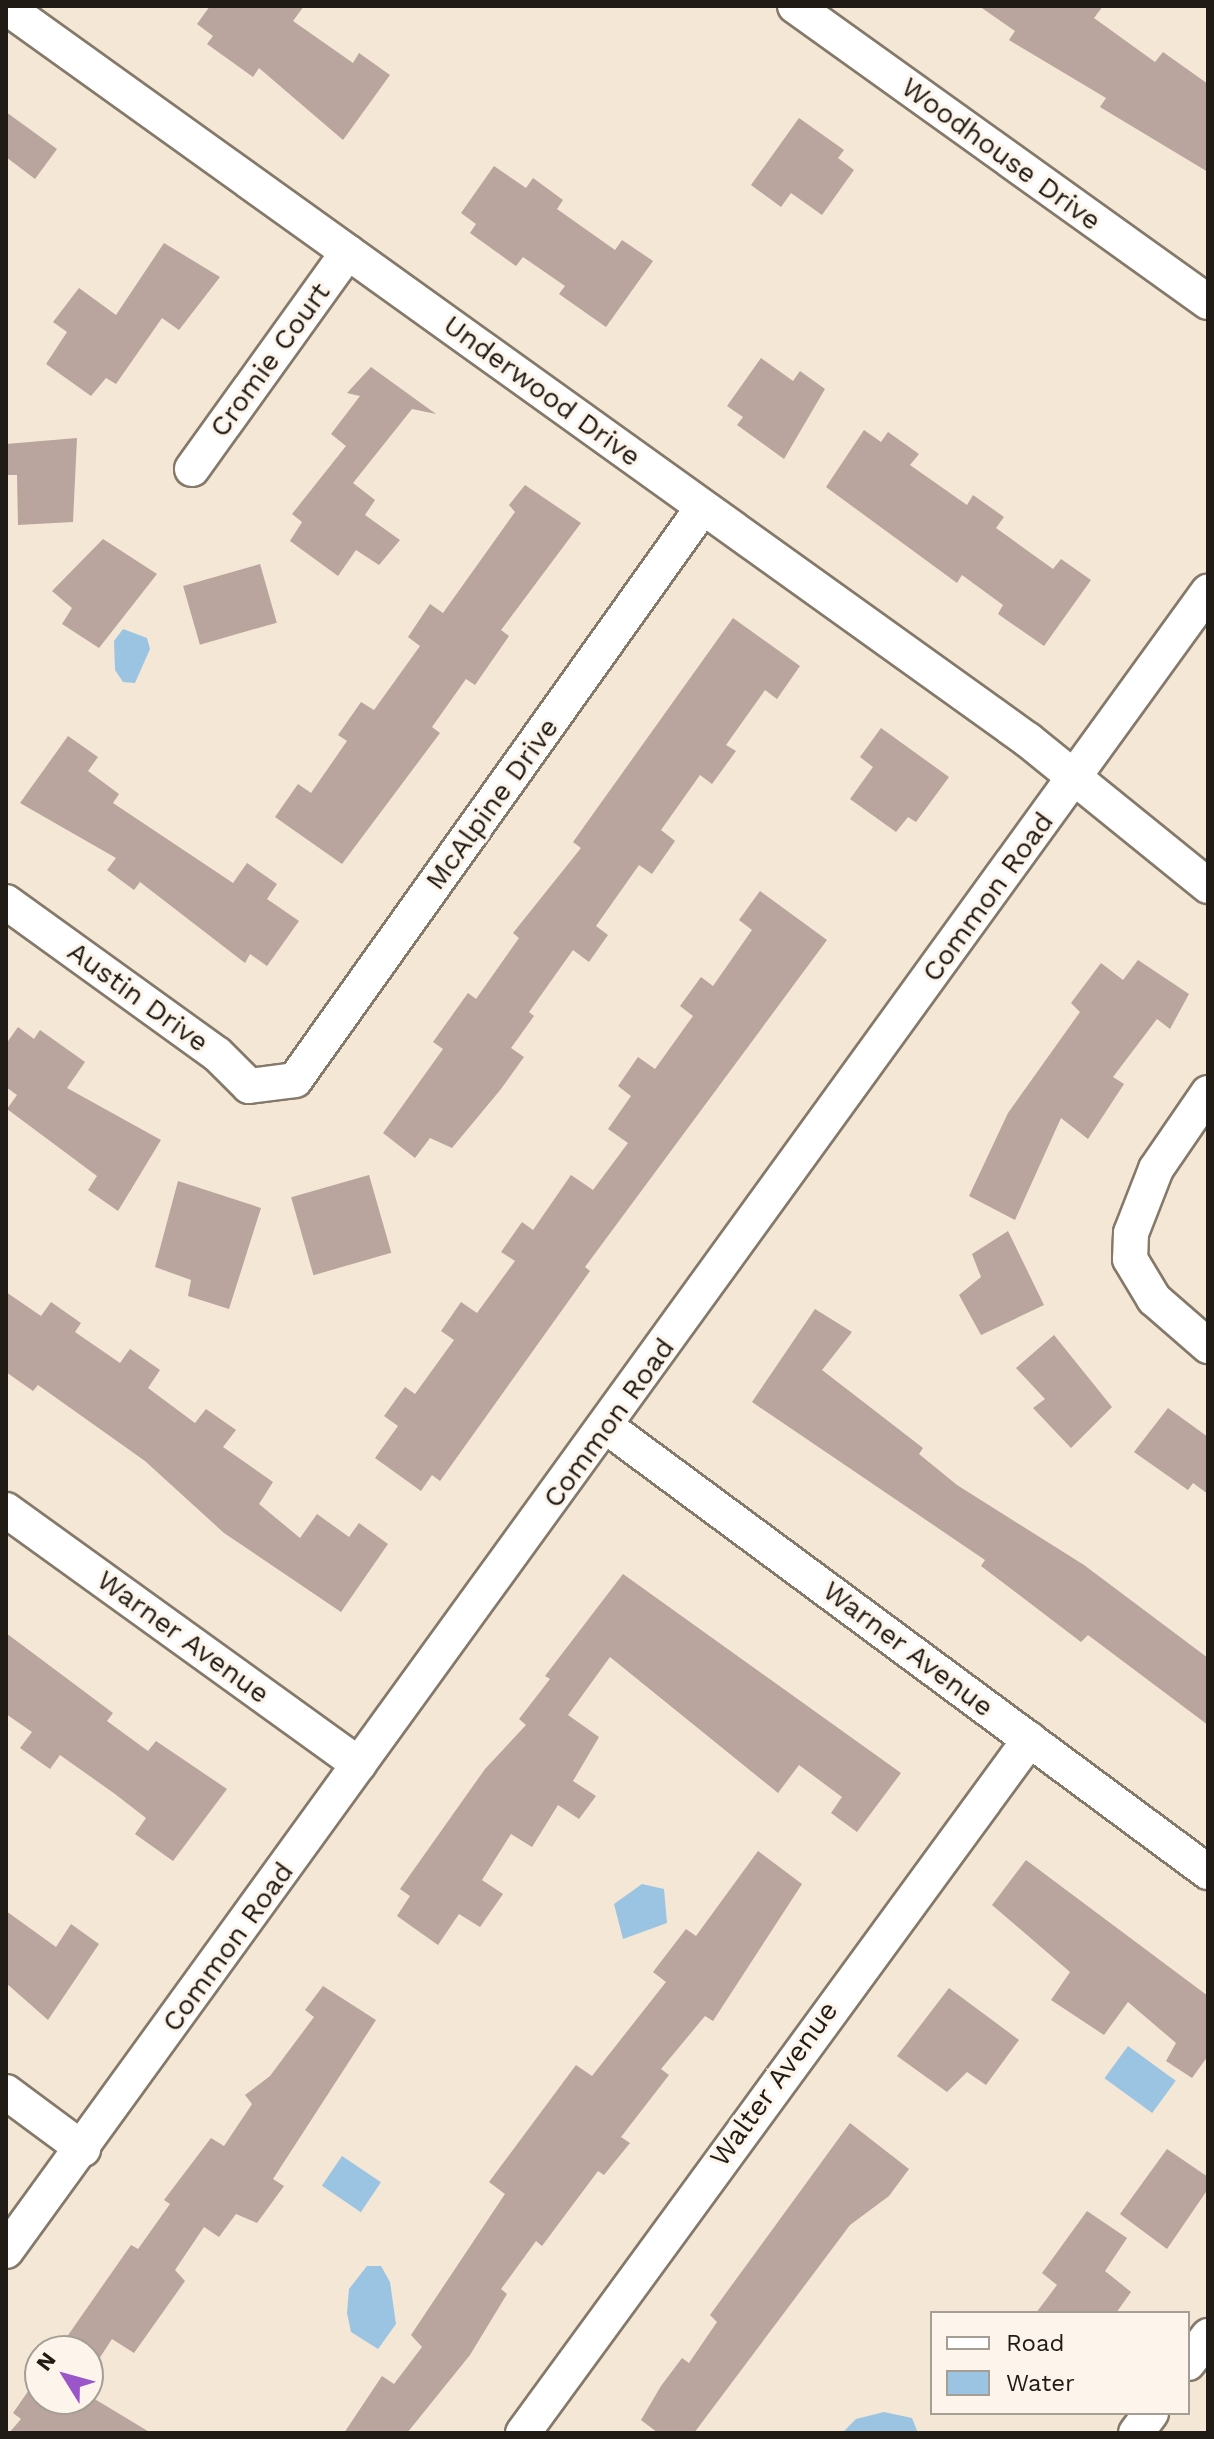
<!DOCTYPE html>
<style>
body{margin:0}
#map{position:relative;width:1214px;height:2439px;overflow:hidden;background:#f4e7d6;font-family:"Work Sans",sans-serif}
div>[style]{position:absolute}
.water>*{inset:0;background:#9bc4e3;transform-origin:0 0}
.building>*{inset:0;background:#b9a49e;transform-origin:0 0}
.roads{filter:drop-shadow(2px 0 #85796a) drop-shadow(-2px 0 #85796a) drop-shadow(0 2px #85796a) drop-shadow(0 -2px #85796a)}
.minor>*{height:34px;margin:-17px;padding:0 17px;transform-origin:17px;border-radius:17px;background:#fff}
span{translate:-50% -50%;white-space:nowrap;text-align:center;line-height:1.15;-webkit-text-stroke:6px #fdf5eb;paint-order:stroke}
.street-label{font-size:28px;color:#201b15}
.frame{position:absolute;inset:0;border:8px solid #201b15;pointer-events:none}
.legend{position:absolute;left:930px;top:2311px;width:260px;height:104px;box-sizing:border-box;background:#fdf5eb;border:2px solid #a59e95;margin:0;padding:10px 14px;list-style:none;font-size:24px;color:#201b15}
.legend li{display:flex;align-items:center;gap:16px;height:40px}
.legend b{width:40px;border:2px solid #a59e95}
.north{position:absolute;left:24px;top:2335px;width:80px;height:80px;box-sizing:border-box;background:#fdf5eb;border:2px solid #a59e95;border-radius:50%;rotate:307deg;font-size:22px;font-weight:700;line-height:32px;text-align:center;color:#201b15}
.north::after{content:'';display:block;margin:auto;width:28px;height:36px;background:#9b56ca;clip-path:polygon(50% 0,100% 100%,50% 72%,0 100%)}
</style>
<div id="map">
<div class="water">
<i style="clip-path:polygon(123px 629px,147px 638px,150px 649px,135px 683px,123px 682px,115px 670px,114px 641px)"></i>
<i style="clip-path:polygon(642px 1884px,664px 1889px,667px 1923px,623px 1939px,614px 1904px)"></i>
<i style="left:1128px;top:2046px;width:59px;height:40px;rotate:36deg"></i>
<i style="left:342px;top:2156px;width:47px;height:36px;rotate:34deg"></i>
<i style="clip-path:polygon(367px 2266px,381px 2266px,390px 2282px,396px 2324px,378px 2349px,351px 2332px,347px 2313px,349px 2289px)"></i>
<i style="clip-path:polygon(884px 2412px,912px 2418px,918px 2433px,842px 2433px,856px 2419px)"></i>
</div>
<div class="building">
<i style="clip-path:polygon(210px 6px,304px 6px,293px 21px,353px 63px,359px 53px,390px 75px,343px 140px,259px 68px,253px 77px,207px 44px,213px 36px,197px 24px)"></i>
<i style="clip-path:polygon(979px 6px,1103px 6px,1094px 18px,1155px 62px,1163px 52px,1208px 84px,1208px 172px,1100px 107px,1106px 98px,1009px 40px,1015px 31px)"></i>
<i style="clip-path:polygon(6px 112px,57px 149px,35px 179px,6px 157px)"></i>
<i style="clip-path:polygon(799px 118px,844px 150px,838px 158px,854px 170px,822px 215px,791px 193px,781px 207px,751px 185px)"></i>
<i style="clip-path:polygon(494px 166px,526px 188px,533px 178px,563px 200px,557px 209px,615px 250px,622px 240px,653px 261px,606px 327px,559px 294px,565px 286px,523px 257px,516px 266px,470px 233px,476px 224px,461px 213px)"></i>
<i style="clip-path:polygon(164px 243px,220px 277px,179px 330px,162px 318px,116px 384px,106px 378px,91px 396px,46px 364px,67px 332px,53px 322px,79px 288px,116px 315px)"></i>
<i style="clip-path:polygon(761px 358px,793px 381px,800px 371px,825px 389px,784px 459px,737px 425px,743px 417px,727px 406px)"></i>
<i style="clip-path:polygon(371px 367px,436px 414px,412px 409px,353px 483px,375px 500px,365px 515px,400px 540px,379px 565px,356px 550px,338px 576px,290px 541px,302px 522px,292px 514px,346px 446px,331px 434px,360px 396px,347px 393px)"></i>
<i style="clip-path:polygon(864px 430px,881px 442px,888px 432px,919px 454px,910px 465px,967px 505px,973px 495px,1004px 517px,996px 528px,1053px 569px,1061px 559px,1091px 580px,1044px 646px,998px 614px,1003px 605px,962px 575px,957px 583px,826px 487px)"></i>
<i style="clip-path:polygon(77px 438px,73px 522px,18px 525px,17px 475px,6px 475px,6px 444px)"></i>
<i style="clip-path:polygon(525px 485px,581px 523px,501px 630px,509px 636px,475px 685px,466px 679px,432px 727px,440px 733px,342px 864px,275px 817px,298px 784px,311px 793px,347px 741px,338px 735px,361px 702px,374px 710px,420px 646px,408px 637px,430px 604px,443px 613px,515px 512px,509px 505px)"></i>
<i style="clip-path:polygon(103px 539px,157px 574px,99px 648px,62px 624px,72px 608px,52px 591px)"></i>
<i style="left:260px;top:564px;width:61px;height:80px;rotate:74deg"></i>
<i style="clip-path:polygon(733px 618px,800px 666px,777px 699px,765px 690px,726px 745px,736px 751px,712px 784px,700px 775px,661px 830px,675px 841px,652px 874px,639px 865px,596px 926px,608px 935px,589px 962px,573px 950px,529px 1012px,534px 1016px,511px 1048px,524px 1057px,501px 1089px,452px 1148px,430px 1138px,415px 1158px,383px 1133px,443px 1049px,433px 1042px,468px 993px,476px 999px,519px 938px,513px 933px,581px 848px,573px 842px)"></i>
<i style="clip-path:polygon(881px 728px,949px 777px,916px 822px,908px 817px,896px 832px,850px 799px,873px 767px,860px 757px)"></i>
<i style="clip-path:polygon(68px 736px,98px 757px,88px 771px,119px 794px,113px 803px,233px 883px,247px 863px,277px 884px,267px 899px,299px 921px,267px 966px,250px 954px,245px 963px,140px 882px,134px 890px,107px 870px,116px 858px,20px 803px)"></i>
<i style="clip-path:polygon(760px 891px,827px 940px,585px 1267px,590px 1271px,440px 1481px,432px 1475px,421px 1491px,375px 1458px,398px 1426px,384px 1416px,405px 1387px,415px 1394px,454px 1340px,441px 1331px,461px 1302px,477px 1313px,515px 1261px,501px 1252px,522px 1222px,533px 1230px,571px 1175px,593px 1190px,628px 1143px,608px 1129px,631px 1096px,618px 1086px,638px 1057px,655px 1069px,693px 1016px,680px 1006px,701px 977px,713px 986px,752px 930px,739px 920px)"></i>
<i style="clip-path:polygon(1138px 960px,1189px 994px,1170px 1029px,1157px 1019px,1113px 1077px,1124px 1084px,1088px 1139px,1061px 1118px,1015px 1220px,969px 1196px,1008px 1113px,1080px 1012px,1071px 1003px,1101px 963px,1123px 980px)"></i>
<i style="clip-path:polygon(18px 1027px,34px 1039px,40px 1030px,85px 1062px,67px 1088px,161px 1140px,118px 1211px,88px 1190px,97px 1176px,7px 1109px,17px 1095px,6px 1087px,6px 1044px)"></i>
<i style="left:369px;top:1175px;width:81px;height:81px;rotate:74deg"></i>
<i style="clip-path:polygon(178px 1181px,261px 1208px,229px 1309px,188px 1296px,191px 1280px,155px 1267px)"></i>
<i style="clip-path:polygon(1008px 1231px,1044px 1305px,981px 1335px,959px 1295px,981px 1277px,972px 1254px)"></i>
<i style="clip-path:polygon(6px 1292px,41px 1316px,51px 1302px,81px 1323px,75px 1332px,120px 1363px,130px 1349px,160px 1370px,148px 1388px,195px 1423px,206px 1409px,236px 1430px,223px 1447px,273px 1482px,259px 1504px,300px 1538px,317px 1514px,349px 1537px,359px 1523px,388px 1544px,341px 1612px,224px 1533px,145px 1461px,38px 1385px,33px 1391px,6px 1372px)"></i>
<i style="clip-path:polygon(815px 1309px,852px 1332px,822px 1370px,923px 1448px,919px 1454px,957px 1485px,1084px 1565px,1208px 1658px,1208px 1725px,1088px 1635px,1081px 1642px,981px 1566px,985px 1560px,752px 1402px)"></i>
<i style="clip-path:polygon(1054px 1335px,1112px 1407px,1071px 1448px,1033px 1408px,1045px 1399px,1016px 1368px)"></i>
<i style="clip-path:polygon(1168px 1408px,1208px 1437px,1208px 1494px,1193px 1483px,1188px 1490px,1134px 1452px)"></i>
<i style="clip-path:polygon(623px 1574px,901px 1773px,857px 1832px,831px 1813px,842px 1797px,799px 1765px,778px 1793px,610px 1657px,568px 1715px,599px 1737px,573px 1781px,596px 1796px,579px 1819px,558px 1805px,532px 1847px,511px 1834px,482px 1880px,503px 1894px,480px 1927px,459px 1914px,438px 1945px,397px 1916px,410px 1896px,400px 1889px,485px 1769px,526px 1725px,519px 1719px,550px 1679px,545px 1676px)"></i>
<i style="clip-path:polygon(6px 1633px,113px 1713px,107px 1721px,148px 1751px,156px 1741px,227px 1789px,173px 1861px,135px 1834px,146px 1818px,115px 1794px,60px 1755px,50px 1769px,20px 1748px,32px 1732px,6px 1714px)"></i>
<i style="clip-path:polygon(758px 1851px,802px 1884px,713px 2021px,705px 2016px,661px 2069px,669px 2075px,621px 2137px,630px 2143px,604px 2175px,598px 2171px,542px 2246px,536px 2241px,501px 2289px,507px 2294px,470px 2355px,407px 2433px,344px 2433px,382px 2376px,394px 2384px,422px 2347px,411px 2335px,505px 2194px,489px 2182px,576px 2065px,592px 2076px,666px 1982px,653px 1972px,686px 1929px,696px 1936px)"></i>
<i style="clip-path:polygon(1026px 1860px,1208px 1996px,1208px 2056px,1192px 2078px,1166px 2061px,1176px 2043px,1128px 2002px,1104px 2035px,1051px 2000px,1070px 1972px,992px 1905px)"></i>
<i style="clip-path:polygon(6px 1911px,56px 1947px,71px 1924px,99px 1944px,48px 2020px,6px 1983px)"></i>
<i style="clip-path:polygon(323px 1986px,376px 2020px,273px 2179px,284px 2186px,257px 2223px,236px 2214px,219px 2237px,204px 2227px,175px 2270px,185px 2281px,134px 2353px,112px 2339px,88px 2376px,88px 2351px,57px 2351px,131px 2245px,138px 2249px,170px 2204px,164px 2200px,211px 2138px,224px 2146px,252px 2104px,245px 2095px,270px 2076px,314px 2017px,305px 2010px)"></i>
<i style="clip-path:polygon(949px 1988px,1019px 2040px,986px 2085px,967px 2072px,947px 2092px,897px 2056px)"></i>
<i style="clip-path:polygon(850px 2123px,909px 2169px,889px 2196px,850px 2225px,694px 2433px,658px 2433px,641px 2420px,661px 2386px,682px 2358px,689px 2363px,717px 2322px,710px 2315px)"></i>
<i style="clip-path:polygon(1167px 2149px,1208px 2177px,1208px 2189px,1167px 2249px,1120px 2214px)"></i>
<i style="clip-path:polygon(1087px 2211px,1127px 2238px,1105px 2271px,1131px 2292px,1116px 2313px,1036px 2313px,1057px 2285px,1042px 2273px)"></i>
<i style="clip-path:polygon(40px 2374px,40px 2399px,88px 2395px,151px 2433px,9px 2433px,21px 2419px,13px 2413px)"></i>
</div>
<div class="roads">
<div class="minor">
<i style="left:795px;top:6px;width:508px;rotate:35.63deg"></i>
<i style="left:6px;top:7px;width:1258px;rotate:35.65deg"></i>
<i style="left:1028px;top:740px;width:232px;rotate:39deg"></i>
<i style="left:192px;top:469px;width:267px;rotate:-54.3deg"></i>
<i style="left:6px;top:902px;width:260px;rotate:35.8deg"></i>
<i style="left:217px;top:1054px;width:45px;rotate:45deg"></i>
<i style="left:249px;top:1086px;width:46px;rotate:-7.4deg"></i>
<i style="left:295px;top:1080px;width:703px;rotate:-54.55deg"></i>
<i style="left:1208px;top:1093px;width:92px;rotate:124.4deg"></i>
<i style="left:1156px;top:1169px;width:69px;rotate:111.3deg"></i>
<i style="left:1131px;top:1233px;width:26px;rotate:92deg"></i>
<i style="left:1130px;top:1259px;width:47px;rotate:59deg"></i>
<i style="left:1154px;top:1299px;width:72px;rotate:41deg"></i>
<i style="left:607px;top:1427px;width:748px;rotate:36.52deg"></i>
<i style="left:6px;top:1510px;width:435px;rotate:35.8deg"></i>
<i style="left:6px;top:2092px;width:96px;rotate:36.5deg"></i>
<i style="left:6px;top:2251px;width:2049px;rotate:-54.08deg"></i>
<i style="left:1188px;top:2363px;width:34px;rotate:-53deg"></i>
<i style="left:523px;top:2433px;width:859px;rotate:-53.85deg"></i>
<i style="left:1136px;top:2433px;width:25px;rotate:-53deg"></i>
</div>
</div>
<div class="street-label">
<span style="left:1001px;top:154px;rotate:36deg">Woodhouse Drive</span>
<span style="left:270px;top:360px;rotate:-54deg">Cromie Court</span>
<span style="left:542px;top:391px;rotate:36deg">Underwood Drive</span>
<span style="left:492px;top:804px;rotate:-54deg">McAlpine Drive</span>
<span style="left:988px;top:897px;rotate:-54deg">Common Road</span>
<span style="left:138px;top:997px;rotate:36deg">Austin Drive</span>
<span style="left:609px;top:1423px;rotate:-54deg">Common Road</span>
<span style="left:183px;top:1637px;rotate:36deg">Warner Avenue</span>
<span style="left:908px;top:1649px;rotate:37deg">Warner Avenue</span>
<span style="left:228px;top:1947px;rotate:-54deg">Common Road</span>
<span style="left:774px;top:2084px;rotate:-54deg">Walter Avenue</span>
</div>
<div class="frame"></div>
<ul class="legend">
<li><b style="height:10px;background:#fff"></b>Road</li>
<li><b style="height:22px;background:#9bc4e3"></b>Water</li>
</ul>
<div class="north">N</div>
</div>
